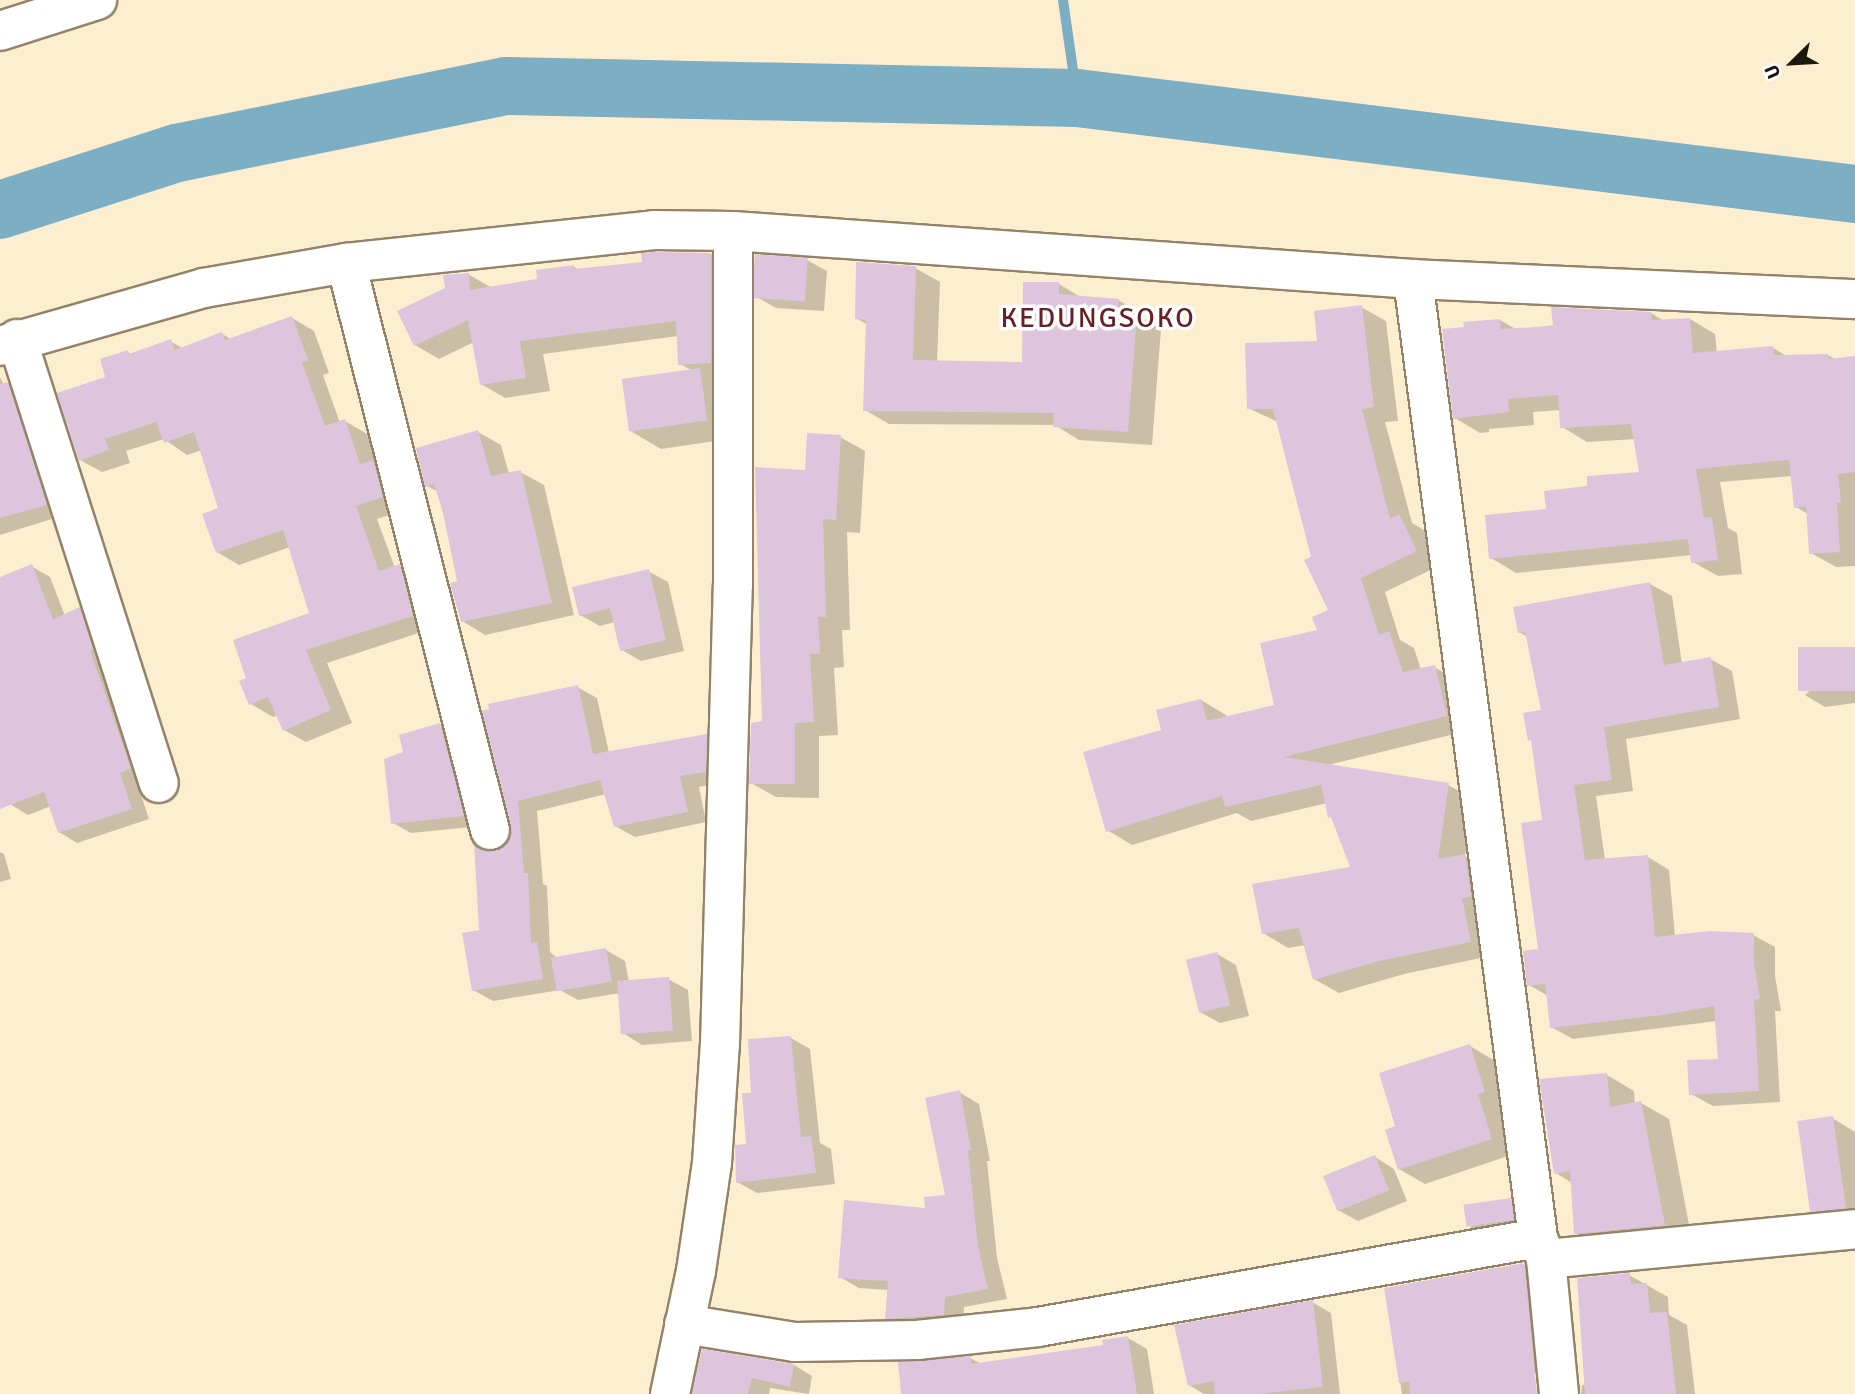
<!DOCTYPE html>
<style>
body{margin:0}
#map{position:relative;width:1855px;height:1394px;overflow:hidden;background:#feeed0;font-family:Signika,sans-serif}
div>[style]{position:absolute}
.shadow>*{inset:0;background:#0003}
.stream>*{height:10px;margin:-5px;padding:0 5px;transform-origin:5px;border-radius:5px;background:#7cafc4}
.river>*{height:58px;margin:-29px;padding:0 29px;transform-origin:29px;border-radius:29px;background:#7cafc4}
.building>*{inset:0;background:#dec5dd;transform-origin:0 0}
.roads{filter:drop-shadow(2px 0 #938469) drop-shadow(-2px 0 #938469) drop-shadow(0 2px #938469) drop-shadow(0 -2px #938469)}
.street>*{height:38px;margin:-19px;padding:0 19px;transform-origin:19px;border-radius:19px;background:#fff}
.secondary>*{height:38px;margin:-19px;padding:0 19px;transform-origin:19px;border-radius:19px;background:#fff}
span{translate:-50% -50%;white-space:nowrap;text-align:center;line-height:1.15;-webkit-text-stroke:7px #fff;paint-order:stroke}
.quarter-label{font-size:28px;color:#662026;letter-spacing:2px}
.north{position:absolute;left:1757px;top:28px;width:70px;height:70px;-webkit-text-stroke:5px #fff;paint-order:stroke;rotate:246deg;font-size:19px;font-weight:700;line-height:28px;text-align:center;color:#1d180d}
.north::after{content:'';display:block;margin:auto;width:24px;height:32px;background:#1d180d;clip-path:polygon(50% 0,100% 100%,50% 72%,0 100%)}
</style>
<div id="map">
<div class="shadow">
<i style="clip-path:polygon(711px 254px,735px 268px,735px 376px,711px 377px,728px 387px,736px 438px,661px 449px,632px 432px,693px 371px,680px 364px,678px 336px,543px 354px,550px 391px,505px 398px,481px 384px,474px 342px,439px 359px,415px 345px,447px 289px,468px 274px,492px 288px,539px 280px,573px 266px,580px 271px)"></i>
<i style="clip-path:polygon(807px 260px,827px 271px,824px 311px,776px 308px,757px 297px)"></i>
<i style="clip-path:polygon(915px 268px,940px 282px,937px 362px,1024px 364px,1059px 284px,1082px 298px,1118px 300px,1143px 314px,1142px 318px,1161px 329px,1152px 445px,1079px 440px,1055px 425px,889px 424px,865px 410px,868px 325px,856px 318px)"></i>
<i style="clip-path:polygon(1361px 307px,1386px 321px,1398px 421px,1385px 422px,1412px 523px,1424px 530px,1441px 565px,1385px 592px,1400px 640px,1414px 648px,1421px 670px,1434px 667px,1459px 681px,1471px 730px,1328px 765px,1448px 785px,1473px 799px,1465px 856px,1489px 870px,1495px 955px,1404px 974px,1339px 993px,1314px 979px,1305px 945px,1288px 948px,1263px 933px,1352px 868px,1327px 803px,1251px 821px,1237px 813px,1132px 845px,1107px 830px,1163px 732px,1201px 700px,1226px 715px,1227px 718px,1276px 707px,1331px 611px,1313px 558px,1278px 422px,1248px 408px)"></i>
<i style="clip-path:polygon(1651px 313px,1664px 321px,1690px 319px,1715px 334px,1717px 353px,1773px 348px,1788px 357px,1828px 355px,1837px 360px,1855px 358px,1855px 566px,1836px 567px,1811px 553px,1808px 514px,1796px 507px,1792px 476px,1720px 482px,1728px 528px,1737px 533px,1742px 574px,1718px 576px,1693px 562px,1692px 555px,1516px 573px,1491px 558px,1548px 511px,1589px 488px,1641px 473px,1636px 439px,1587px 442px,1562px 427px,1561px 410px,1533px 412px,1534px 425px,1489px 429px,1489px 432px,1480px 433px,1455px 418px,1500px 320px,1517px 330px)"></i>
<i style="clip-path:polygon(292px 318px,314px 331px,329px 373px,323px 375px,340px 423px,345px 421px,367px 434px,377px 464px,395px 474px,404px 510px,377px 519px,395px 568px,400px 566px,422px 579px,434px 628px,327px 663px,352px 723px,306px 742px,284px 730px,278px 715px,273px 717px,251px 704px,248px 679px,311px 614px,290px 547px,239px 565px,217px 552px,220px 510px,202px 450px,187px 455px,164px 439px,126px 451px,130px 463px,102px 472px,80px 460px,108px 378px,128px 352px,132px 355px,170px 341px,184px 349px,222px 334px,231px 339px)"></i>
<i style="clip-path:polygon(0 377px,4px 385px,8px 384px,26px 394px,65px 515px,0 535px)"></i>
<i style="clip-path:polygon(478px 432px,501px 445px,509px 474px,520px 472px,544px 485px,574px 615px,485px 635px,462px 621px,459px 582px,439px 492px,427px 486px)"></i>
<i style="clip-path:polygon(840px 437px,865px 451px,860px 533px,847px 532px,850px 630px,842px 630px,844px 667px,834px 668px,838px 735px,819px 736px,819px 798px,776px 797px,751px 783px,807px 472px)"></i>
<i style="clip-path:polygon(31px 566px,50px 577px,65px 616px,80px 609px,98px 620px,148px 778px,137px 783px,149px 819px,77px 843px,59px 832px,51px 806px,28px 815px,10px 804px,0 778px,0 579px)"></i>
<i style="clip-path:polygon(648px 571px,668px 582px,684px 651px,641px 661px,622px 650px,615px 622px,600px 626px,580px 615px)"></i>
<i style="clip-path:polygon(1650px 584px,1672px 596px,1682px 664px,1710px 659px,1732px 671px,1740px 719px,1626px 739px,1633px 791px,1596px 796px,1605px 860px,1648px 857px,1669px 870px,1675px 937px,1753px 935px,1775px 947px,1775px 976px,1781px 1011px,1775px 1011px,1780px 1102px,1713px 1106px,1691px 1094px,1720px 1060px,1717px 1021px,1573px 1039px,1551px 1027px,1548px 996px,1529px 985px,1540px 951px,1544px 822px,1533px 741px,1530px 739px,1543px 711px,1528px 637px,1519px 632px)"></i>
<i style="clip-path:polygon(1855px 649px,1855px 703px,1825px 707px,1805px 695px)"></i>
<i style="clip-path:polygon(577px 687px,597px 698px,609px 753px,707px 736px,726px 747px,725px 782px,699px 787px,706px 822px,635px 837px,615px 826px,606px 794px,537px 811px,543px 884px,547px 886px,550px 952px,557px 958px,606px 950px,625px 961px,629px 982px,668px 979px,688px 990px,692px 1041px,642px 1045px,623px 1033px,620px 993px,578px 1000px,560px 990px,493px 1001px,473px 990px,481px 932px,484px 853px,496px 853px,507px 846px,513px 836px,513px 824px,484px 712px)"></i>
<i style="clip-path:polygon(440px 725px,458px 735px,481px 826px,411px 833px,393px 823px,406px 753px)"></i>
<i style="clip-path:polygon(0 852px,4px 854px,11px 879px,0 882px)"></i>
<i style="clip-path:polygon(1217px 954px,1236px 965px,1249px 1016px,1220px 1023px,1200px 1012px)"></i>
<i style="clip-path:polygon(791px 1038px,810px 1049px,820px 1143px,831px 1149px,835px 1184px,757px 1193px,737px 1182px,748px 1145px,753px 1094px)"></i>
<i style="clip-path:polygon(1470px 1046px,1495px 1061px,1510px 1106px,1517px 1153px,1425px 1184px,1399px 1169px,1397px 1128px)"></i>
<i style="clip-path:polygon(1607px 1075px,1634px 1091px,1635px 1104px,1641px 1103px,1669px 1119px,1692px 1241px,1603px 1249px,1576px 1233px,1572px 1183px,1556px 1173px)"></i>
<i style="clip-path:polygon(959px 1092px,979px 1104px,990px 1161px,987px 1161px,997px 1258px,1007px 1299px,964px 1307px,963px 1325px,906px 1329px,887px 1318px,889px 1290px,859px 1288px,840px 1277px,947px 1196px)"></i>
<i style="clip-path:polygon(1832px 1118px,1855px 1132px,1855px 1219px,1831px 1222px,1811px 1210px)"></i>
<i style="clip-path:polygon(1375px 1157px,1394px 1169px,1407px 1201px,1358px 1221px,1338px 1210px)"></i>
<i style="clip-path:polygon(1510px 1200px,1530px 1211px,1532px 1231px,1489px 1238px,1470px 1227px)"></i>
<i style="clip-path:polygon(1524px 1265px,1544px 1276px,1553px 1370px,1526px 1374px,1530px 1394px,1402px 1394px,1386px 1289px)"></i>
<i style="clip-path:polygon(1629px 1275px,1668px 1297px,1669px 1315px,1687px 1325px,1695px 1394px,1581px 1394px,1582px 1385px,1586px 1385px)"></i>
<i style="clip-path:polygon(1312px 1302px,1331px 1313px,1340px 1394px,1204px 1394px,1189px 1385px)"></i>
<i style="clip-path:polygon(1128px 1338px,1147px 1349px,1154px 1394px,903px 1394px,970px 1358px,982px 1364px,1105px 1346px)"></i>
<i style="clip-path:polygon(794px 1365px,812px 1376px,809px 1394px,770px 1388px,769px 1394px,694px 1394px)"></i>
</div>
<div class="stream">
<i style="left:1063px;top:0;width:99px;rotate:81.9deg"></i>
</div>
<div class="river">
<i style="left:0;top:210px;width:186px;rotate:-17.9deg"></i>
<i style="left:177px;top:153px;width:336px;rotate:-11.5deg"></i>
<i style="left:506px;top:86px;width:571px;rotate:1.2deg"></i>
<i style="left:1077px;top:98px;width:784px;rotate:7.03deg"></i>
</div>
<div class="building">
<i style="clip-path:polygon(655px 252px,711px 253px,711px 363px,678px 365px,676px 321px,520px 341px,526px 378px,480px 385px,468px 320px,414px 346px,397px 311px,445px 288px,443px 275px,469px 273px,470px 290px,537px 279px,536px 270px,574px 265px,574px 269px,642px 262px,641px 253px)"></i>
<i style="left:755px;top:254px;width:53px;height:44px;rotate:4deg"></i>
<i style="clip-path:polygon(856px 262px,916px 266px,913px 360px,1022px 362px,1023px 282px,1059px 282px,1059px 294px,1119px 299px,1118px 311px,1137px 313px,1128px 432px,1053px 427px,1054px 413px,863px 411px,866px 320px,855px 319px)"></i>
<i style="clip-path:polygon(1362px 305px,1374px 407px,1362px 409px,1390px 519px,1399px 514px,1417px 551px,1361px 578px,1379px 635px,1389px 631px,1403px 672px,1435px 665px,1447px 716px,1284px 757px,1449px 783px,1438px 859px,1465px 854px,1471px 897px,1462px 898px,1471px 942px,1379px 961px,1313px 980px,1299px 928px,1262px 934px,1252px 884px,1350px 867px,1331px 817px,1328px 818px,1321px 785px,1225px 807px,1222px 796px,1106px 832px,1083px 752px,1161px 730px,1156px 710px,1201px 699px,1207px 721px,1274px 705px,1260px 643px,1317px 630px,1312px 617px,1328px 610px,1304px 560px,1311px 557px,1273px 409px,1247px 409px,1245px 343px,1317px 341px,1314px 311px)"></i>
<i style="clip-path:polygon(1551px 307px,1651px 312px,1652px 320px,1690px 318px,1693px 353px,1773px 346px,1774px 355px,1828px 354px,1829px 359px,1855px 356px,1855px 472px,1838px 474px,1841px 503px,1837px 503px,1840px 552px,1809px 554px,1806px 506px,1794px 508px,1789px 460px,1696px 469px,1704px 518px,1712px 517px,1718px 560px,1691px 563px,1688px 539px,1489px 559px,1485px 515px,1546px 509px,1544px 491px,1587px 486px,1587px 476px,1639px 472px,1631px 424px,1560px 428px,1558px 395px,1508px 399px,1509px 412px,1453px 419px,1442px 329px,1464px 327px,1463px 322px,1500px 319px,1501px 329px,1553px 326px)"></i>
<i style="clip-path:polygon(292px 316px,308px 360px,302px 362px,325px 426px,345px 419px,360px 464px,373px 460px,383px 497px,356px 506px,379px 571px,400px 564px,413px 616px,306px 650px,331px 710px,283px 731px,268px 697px,249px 705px,239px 681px,246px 678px,233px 640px,309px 613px,283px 530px,216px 553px,202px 514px,218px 508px,194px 432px,164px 443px,156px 422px,105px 439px,109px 450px,79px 461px,57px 393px,105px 377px,100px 359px,128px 350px,129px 354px,171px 339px,175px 350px,222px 332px,225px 340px)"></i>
<i style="left:700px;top:368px;width:53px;height:79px;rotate:82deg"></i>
<i style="clip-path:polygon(8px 382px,47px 505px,0 518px,0 384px)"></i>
<i style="clip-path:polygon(478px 430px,491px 476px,521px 470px,552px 603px,461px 622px,450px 583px,457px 581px,443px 513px,434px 484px,425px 487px,416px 448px)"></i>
<i style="clip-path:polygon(807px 433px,841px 435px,836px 520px,823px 519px,826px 617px,818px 617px,820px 654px,810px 654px,814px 722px,795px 723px,795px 784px,749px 784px,751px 723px,762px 721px,755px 467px,805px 470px)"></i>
<i style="clip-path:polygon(32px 564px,53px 619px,80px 607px,93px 650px,90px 651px,131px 768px,120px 773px,132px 809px,58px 833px,44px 792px,0 809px,0 577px)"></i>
<i style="clip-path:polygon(649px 569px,666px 640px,620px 651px,610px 608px,579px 616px,572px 587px)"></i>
<i style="clip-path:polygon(1650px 582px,1664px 665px,1711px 657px,1719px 707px,1604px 727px,1612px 780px,1574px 785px,1585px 860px,1648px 855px,1655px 937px,1710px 931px,1754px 933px,1754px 963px,1760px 999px,1754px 1000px,1759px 1091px,1689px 1095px,1687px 1060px,1718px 1059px,1714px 1006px,1662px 1015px,1550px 1028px,1545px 984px,1527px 986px,1523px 951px,1538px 949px,1521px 823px,1542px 820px,1531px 740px,1528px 741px,1523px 713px,1541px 710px,1525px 632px,1518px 633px,1513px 607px)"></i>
<i style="left:1855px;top:647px;width:44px;height:57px;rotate:90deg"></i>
<i style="clip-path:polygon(578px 685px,593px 754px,707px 734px,706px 772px,680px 776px,688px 812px,614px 827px,600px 780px,518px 801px,524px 873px,528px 873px,531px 943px,537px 942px,543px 979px,472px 991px,462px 933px,479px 930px,474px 844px,483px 851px,495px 851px,505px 846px,511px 835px,511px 825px,482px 711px,489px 709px,488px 704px)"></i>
<i style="clip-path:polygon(440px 723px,464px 816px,391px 824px,384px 759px,403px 752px,399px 735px)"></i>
<i style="left:606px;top:948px;width:34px;height:56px;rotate:80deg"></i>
<i style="left:1217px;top:952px;width:55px;height:32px;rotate:76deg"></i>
<i style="left:669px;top:977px;width:54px;height:52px;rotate:86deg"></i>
<i style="clip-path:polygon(791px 1036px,801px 1137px,811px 1136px,816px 1173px,736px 1183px,735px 1145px,746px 1144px,742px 1093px,751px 1093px,748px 1039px)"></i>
<i style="clip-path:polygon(1470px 1044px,1485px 1092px,1478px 1094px,1492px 1139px,1398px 1170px,1385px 1130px,1395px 1126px,1379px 1073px)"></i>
<i style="clip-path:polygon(1607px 1073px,1610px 1107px,1641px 1101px,1665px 1225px,1574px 1234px,1570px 1171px,1554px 1174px,1539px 1079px)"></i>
<i style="clip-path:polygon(960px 1090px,971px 1150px,968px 1151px,978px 1246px,988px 1289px,945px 1297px,944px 1315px,885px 1319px,888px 1281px,838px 1278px,844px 1200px,925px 1208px,924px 1197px,945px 1195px,925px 1098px)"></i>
<i style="left:1833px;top:1116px;width:93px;height:36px;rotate:82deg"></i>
<i style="left:1375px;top:1155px;width:38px;height:56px;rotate:68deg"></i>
<i style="left:1511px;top:1198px;width:22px;height:48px;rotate:82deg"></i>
<i style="clip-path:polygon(1524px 1263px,1537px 1394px,1410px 1394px,1409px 1382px,1399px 1383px,1384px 1288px)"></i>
<i style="clip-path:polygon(1630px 1273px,1631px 1284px,1647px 1283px,1650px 1313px,1667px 1312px,1676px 1394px,1585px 1394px,1577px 1278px)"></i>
<i style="clip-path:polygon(1313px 1300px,1323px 1387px,1259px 1394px,1215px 1394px,1214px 1381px,1188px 1386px,1174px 1325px)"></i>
<i style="clip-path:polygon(1128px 1336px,1137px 1394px,901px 1394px,898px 1362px,971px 1356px,971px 1364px,1103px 1345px,1102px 1340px)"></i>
<i style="clip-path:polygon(702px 1349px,794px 1364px,790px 1387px,752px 1378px,748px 1394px,692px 1394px)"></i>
</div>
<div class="roads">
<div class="street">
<i style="left:0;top:31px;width:102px;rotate:-17.7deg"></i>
<i style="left:346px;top:263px;width:585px;rotate:75.75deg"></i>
<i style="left:1413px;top:279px;width:967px;rotate:82.57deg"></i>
<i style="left:1538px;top:1238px;width:22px;rotate:69deg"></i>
<i style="left:1546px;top:1259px;width:136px;rotate:84.5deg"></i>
<i style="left:17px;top:339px;width:466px;rotate:72.3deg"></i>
<i style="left:1546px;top:1259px;width:310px;rotate:-5.5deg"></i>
<i style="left:684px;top:1324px;width:112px;rotate:9.2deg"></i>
<i style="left:795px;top:1342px;width:122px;rotate:-0.9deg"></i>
<i style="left:917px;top:1340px;width:122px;rotate:-6.1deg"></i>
<i style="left:1038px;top:1327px;width:508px;rotate:-10.09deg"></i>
<i style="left:670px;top:1394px;width:126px;rotate:-78.1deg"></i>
<i style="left:696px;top:1271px;width:109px;rotate:-81.6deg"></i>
<i style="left:712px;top:1163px;width:119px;rotate:-86.2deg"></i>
<i style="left:720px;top:1044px;width:459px;rotate:-88.4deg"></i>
<i style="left:733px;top:585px;width:354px;rotate:-90deg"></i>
</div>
<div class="secondary">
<i style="left:0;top:346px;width:212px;rotate:-15.9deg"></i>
<i style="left:204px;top:288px;width:144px;rotate:-10deg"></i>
<i style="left:346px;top:263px;width:310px;rotate:-6.1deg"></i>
<i style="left:654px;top:230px;width:79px;rotate:0.7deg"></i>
<i style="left:733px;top:231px;width:682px;rotate:4.04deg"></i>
<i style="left:1413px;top:279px;width:442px;rotate:2.6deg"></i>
</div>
</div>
<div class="quarter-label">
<span style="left:1098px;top:318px">KEDUNGSOKO</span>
</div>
<div class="north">U</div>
</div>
